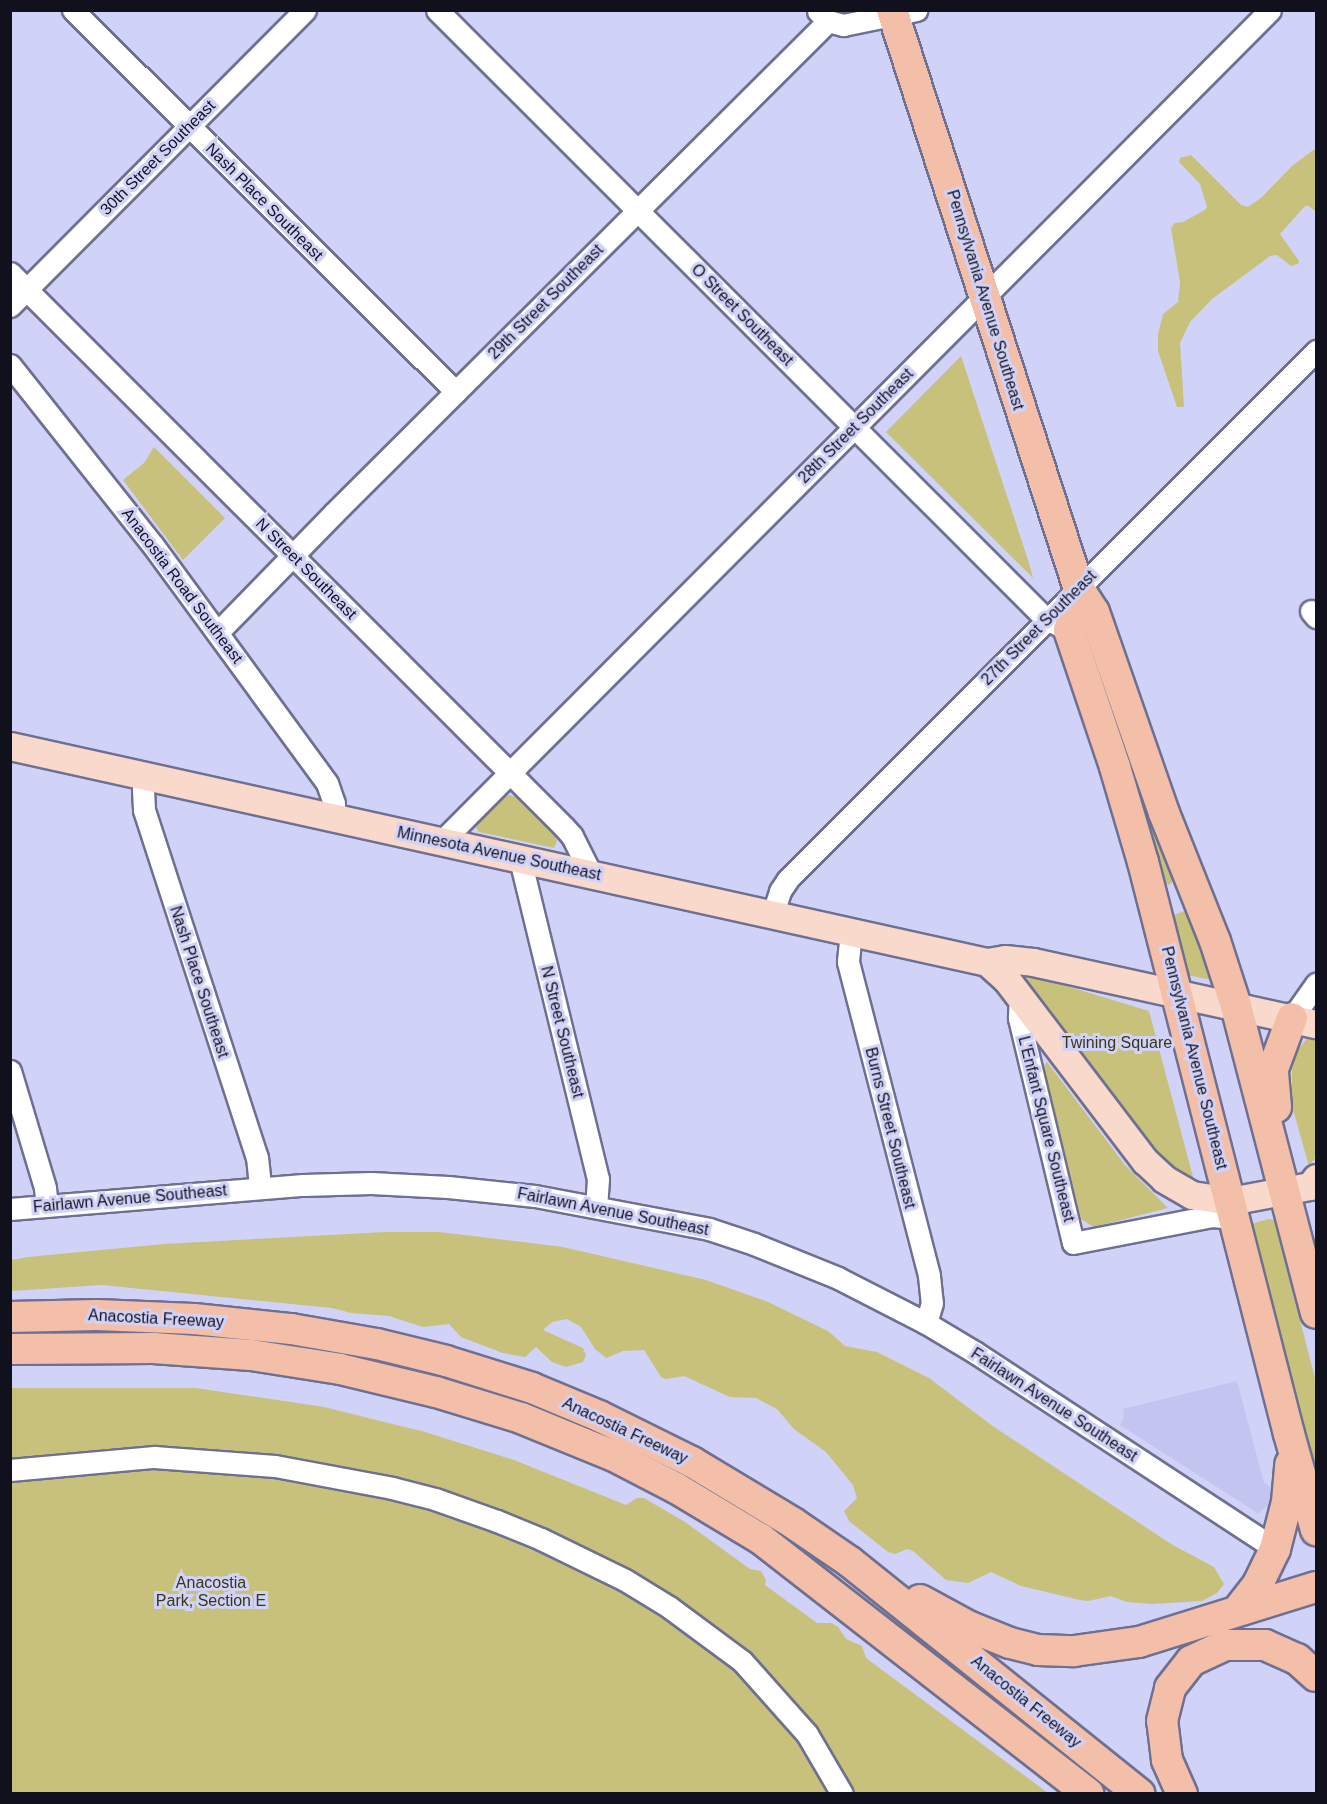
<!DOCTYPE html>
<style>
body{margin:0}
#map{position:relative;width:1327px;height:1804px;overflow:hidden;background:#d1d2f8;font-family:Helvetica,sans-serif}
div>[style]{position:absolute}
.built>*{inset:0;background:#c4c4f1}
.green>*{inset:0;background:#c7c17c}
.roads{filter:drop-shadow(2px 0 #6f7091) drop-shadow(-2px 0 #6f7091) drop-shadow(0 2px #6f7091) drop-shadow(0 -2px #6f7091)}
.minor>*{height:21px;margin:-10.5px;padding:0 10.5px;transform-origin:10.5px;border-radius:10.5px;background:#fff}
.major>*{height:27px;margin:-13.5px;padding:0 13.5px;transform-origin:13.5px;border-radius:13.5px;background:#f8d9cb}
.highway>*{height:30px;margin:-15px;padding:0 15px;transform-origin:15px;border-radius:15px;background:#f3bfa8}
span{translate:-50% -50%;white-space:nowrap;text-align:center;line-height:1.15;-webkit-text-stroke:6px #d1d2f8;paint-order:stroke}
.street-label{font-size:16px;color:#11111e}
.park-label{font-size:16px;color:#383616}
.frame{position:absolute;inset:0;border:12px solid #11111e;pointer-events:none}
</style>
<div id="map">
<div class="built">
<i style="clip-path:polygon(1237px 1381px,1264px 1483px,1271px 1487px,1272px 1506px,1264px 1508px,1259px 1514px,1120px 1425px,1124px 1416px,1123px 1409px)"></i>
</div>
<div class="green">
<i style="clip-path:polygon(1316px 148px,1316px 212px,1309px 206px,1305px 206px,1280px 234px,1299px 261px,1298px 264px,1291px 266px,1277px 255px,1270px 256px,1212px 299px,1190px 322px,1180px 343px,1184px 407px,1177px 407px,1158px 351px,1158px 334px,1163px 314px,1178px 302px,1180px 282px,1171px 228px,1175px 223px,1183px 222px,1205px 210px,1207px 207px,1200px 184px,1179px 162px,1180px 158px,1191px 155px,1241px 205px,1248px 207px,1261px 198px,1292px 166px)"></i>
<i style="clip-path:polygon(961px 356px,1029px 563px,1033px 578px,886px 432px)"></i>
<i style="clip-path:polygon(154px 447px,225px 518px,183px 560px,123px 480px,144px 463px)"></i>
<i style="clip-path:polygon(510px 795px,518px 798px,555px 835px,557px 841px,554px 848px,479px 832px,476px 828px,478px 821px,502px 797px)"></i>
<i style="clip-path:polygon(1148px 820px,1152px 820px,1173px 876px,1174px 880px,1169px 885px,1163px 882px)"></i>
<i style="clip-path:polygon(1184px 911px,1189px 918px,1212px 980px,1187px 975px,1173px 919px,1174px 915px)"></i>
<i style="clip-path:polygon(1030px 975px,1149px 1011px,1193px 1177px,1188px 1184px,1161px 1167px,1026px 982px)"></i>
<i style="clip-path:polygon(1308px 1037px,1316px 1038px,1316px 1157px,1309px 1166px,1292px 1106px,1292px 1069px,1298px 1050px)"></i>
<i style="clip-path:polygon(1047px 1062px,1125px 1165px,1168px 1208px,1094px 1227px,1081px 1219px,1043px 1067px)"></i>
<i style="clip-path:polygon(1269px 1219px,1274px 1220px,1316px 1382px,1316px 1475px,1251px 1224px)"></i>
<i style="clip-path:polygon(385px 1232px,439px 1232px,563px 1247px,706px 1280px,768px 1302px,828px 1331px,845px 1346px,877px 1352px,929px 1378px,994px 1427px,1171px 1544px,1214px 1567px,1224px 1584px,1217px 1593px,1202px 1601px,1152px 1604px,1127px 1602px,1111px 1596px,1088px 1601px,1080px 1600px,1021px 1586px,991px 1572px,968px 1583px,946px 1580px,913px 1551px,907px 1549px,895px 1554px,888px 1552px,849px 1521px,844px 1511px,857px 1498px,853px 1485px,826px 1452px,794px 1429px,777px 1409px,756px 1398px,730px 1397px,684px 1376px,666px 1379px,661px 1377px,644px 1350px,623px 1351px,606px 1358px,595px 1349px,581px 1327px,567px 1319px,552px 1322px,543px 1330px,583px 1348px,586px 1355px,583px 1362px,566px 1367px,552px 1362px,536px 1347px,525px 1357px,503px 1353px,461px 1337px,449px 1324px,423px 1327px,389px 1316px,351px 1313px,332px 1308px,102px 1285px,11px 1291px,11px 1260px,28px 1257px,164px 1244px)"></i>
<i style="clip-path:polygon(11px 1388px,196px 1388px,324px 1407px,425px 1432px,514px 1460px,626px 1505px,637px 1498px,644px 1498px,685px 1522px,750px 1569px,761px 1571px,766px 1580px,765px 1585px,817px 1623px,832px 1623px,838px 1627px,846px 1639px,862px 1646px,866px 1658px,1048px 1793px,11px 1794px)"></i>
</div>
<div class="roads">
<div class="minor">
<i style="left:73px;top:10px;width:541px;rotate:44.93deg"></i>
<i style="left:437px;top:10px;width:861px;rotate:45deg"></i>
<i style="left:1046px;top:619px;width:25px;rotate:26deg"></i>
<i style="left:818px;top:11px;width:14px;rotate:45deg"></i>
<i style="left:828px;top:21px;width:16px;rotate:15deg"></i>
<i style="left:843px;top:25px;width:75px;rotate:-11.6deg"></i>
<i style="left:10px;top:273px;width:783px;rotate:45deg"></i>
<i style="left:564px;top:827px;width:12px;rotate:48deg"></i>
<i style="left:572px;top:836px;width:42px;rotate:63.4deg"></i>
<i style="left:10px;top:306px;width:418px;rotate:-45.1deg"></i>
<i style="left:10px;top:365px;width:228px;rotate:51.6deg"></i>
<i style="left:152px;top:544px;width:296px;rotate:53.8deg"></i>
<i style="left:327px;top:783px;width:21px;rotate:71deg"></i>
<i style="left:334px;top:803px;width:14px;rotate:90deg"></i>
<i style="left:1311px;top:611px;width:8px;rotate:50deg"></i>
<i style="left:218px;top:632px;width:166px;rotate:-45.7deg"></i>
<i style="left:334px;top:513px;width:697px;rotate:-44.88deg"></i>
<i style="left:146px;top:776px;width:14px;rotate:102deg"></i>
<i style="left:143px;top:790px;width:20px;rotate:87deg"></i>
<i style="left:144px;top:810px;width:365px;rotate:72deg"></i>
<i style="left:257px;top:1157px;width:31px;rotate:84deg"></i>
<i style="left:442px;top:841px;width:1173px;rotate:-45.1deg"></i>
<i style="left:520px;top:859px;width:329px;rotate:76.3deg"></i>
<i style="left:598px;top:1179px;width:27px;rotate:94deg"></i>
<i style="left:773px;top:913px;width:23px;rotate:-72deg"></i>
<i style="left:780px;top:891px;width:14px;rotate:-56deg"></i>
<i style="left:788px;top:879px;width:747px;rotate:-45deg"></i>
<i style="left:851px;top:932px;width:30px;rotate:96deg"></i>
<i style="left:848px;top:962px;width:324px;rotate:75.5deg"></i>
<i style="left:929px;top:1276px;width:27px;rotate:84deg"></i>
<i style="left:932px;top:1303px;width:21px;rotate:107deg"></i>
<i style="left:1020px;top:996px;width:22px;rotate:93deg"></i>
<i style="left:1019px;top:1018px;width:231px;rotate:76.5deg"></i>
<i style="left:1073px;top:1243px;width:142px;rotate:-11deg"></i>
<i style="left:1212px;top:1216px;width:22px;rotate:5deg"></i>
<i style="left:1292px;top:1018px;width:42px;rotate:-54.8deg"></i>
<i style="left:10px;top:1071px;width:122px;rotate:73.3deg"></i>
<i style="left:45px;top:1188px;width:18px;rotate:84deg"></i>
<i style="left:10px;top:1209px;width:294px;rotate:-4.7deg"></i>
<i style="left:303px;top:1185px;width:68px;rotate:-1.7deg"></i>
<i style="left:371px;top:1183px;width:77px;rotate:3deg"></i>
<i style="left:448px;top:1187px;width:87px;rotate:5.9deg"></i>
<i style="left:535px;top:1196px;width:177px;rotate:10.7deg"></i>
<i style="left:709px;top:1229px;width:47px;rotate:18.4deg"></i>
<i style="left:754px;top:1244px;width:91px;rotate:22deg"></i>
<i style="left:838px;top:1278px;width:99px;rotate:27.1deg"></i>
<i style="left:926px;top:1323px;width:58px;rotate:31deg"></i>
<i style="left:976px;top:1353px;width:358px;rotate:33.2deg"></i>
<i style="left:10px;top:1470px;width:145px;rotate:-5.2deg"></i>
<i style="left:154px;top:1457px;width:121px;rotate:4.3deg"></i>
<i style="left:275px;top:1466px;width:119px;rotate:10.6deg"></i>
<i style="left:392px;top:1488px;width:44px;rotate:14.3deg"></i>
<i style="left:435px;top:1499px;width:66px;rotate:19.5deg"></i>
<i style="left:497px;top:1521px;width:48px;rotate:22.2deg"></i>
<i style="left:541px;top:1539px;width:93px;rotate:26deg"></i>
<i style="left:625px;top:1580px;width:52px;rotate:31.5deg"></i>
<i style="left:669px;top:1607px;width:91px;rotate:36.5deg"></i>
<i style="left:742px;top:1661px;width:98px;rotate:48.3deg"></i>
<i style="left:807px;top:1734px;width:69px;rotate:59.7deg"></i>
</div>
<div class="major">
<i style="left:10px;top:746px;width:1001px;rotate:12.47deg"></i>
<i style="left:987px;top:962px;width:18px;rotate:-9deg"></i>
<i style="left:1005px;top:959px;width:28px;rotate:6deg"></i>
<i style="left:1033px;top:962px;width:290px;rotate:12.4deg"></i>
<i style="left:987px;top:962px;width:27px;rotate:42deg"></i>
<i style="left:1007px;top:980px;width:228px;rotate:52.7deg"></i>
<i style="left:1145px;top:1161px;width:26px;rotate:43deg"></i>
<i style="left:1164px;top:1179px;width:32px;rotate:30deg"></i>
<i style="left:1192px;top:1195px;width:38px;rotate:9deg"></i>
<i style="left:1230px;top:1201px;width:81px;rotate:-10.6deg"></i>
<i style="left:1310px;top:1186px;width:10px;rotate:-53deg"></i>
</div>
<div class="highway">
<i style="left:892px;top:10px;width:608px;rotate:72.1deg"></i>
<i style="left:1079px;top:589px;width:27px;rotate:57deg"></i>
<i style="left:1094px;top:612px;width:213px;rotate:70.8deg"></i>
<i style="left:1164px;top:813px;width:138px;rotate:68.3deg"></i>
<i style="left:1215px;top:941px;width:68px;rotate:72.1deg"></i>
<i style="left:1236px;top:1006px;width:317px;rotate:75.4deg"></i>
<i style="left:1079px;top:589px;width:42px;rotate:103.7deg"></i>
<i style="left:1069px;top:630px;width:145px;rotate:71.4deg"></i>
<i style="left:1115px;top:767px;width:99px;rotate:73.6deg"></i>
<i style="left:1143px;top:862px;width:590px;rotate:75.68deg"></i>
<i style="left:1289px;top:1434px;width:100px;rotate:74.3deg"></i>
<i style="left:1276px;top:1107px;width:38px;rotate:-95deg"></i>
<i style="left:1273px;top:1069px;width:54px;rotate:-69.6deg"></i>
<i style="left:10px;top:1317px;width:87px;rotate:-1.3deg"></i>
<i style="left:97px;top:1315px;width:97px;rotate:2.4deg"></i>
<i style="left:194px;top:1319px;width:98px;rotate:5.9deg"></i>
<i style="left:291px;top:1329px;width:87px;rotate:9.9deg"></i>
<i style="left:377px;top:1344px;width:71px;rotate:13.8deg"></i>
<i style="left:446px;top:1361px;width:90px;rotate:17.4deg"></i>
<i style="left:532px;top:1388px;width:73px;rotate:22.7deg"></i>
<i style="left:599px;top:1416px;width:104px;rotate:26.3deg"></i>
<i style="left:692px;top:1462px;width:118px;rotate:31.1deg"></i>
<i style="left:793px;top:1523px;width:69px;rotate:34.4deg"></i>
<i style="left:850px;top:1562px;width:371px;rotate:38.7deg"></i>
<i style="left:10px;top:1349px;width:143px;rotate:-0.4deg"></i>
<i style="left:153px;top:1348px;width:98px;rotate:4.1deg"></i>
<i style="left:251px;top:1355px;width:90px;rotate:8.9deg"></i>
<i style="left:340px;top:1369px;width:99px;rotate:13.5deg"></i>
<i style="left:436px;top:1392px;width:89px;rotate:17deg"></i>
<i style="left:521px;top:1418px;width:100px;rotate:22.2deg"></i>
<i style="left:614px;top:1456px;width:70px;rotate:27.3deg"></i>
<i style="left:676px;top:1488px;width:99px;rotate:31deg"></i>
<i style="left:761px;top:1539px;width:415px;rotate:37.9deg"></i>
<i style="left:920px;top:1600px;width:57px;rotate:28.4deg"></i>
<i style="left:970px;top:1627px;width:43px;rotate:21.8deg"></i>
<i style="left:1010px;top:1643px;width:29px;rotate:14deg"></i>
<i style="left:1038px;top:1650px;width:36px;rotate:2deg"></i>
<i style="left:1074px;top:1651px;width:66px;rotate:-7.9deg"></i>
<i style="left:1139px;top:1642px;width:185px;rotate:-17.3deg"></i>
<i style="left:1238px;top:1610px;width:33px;rotate:-52deg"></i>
<i style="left:1258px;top:1584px;width:39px;rotate:-64deg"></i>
<i style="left:1275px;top:1549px;width:49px;rotate:-75.7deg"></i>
<i style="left:1287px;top:1502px;width:38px;rotate:-85deg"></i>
<i style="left:1182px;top:1794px;width:37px;rotate:-114deg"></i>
<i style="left:1167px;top:1760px;width:39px;rotate:-97deg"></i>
<i style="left:1162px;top:1721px;width:34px;rotate:-76deg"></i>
<i style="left:1170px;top:1688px;width:34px;rotate:-52deg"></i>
<i style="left:1191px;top:1661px;width:38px;rotate:-25deg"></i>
<i style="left:1226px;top:1645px;width:39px"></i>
<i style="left:1265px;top:1645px;width:35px;rotate:24deg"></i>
<i style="left:1297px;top:1659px;width:25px;rotate:42deg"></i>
</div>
</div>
<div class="street-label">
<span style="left:158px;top:158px;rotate:-45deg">30th Street Southeast</span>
<span style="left:264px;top:202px;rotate:45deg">Nash Place Southeast</span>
<span style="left:985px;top:300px;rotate:73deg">Pennsylvania Avenue Southeast</span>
<span style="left:546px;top:302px;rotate:-45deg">29th Street Southeast</span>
<span style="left:742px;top:315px;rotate:45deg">O Street Southeast</span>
<span style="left:856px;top:426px;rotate:-45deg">28th Street Southeast</span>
<span style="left:306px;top:569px;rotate:45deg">N Street Southeast</span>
<span style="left:182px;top:586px;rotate:53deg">Anacostia Road Southeast</span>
<span style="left:1039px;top:628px;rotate:-45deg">27th Street Southeast</span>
<span style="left:499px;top:854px;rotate:12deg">Minnesota Avenue Southeast</span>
<span style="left:199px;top:982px;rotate:72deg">Nash Place Southeast</span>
<span style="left:562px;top:1032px;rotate:76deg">N Street Southeast</span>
<span style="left:1194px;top:1058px;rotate:76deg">Pennsylvania Avenue Southeast</span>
<span style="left:890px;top:1128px;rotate:76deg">Burns Street Southeast</span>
<span style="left:1046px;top:1129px;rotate:76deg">L'Enfant Square Southeast</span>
<span style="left:130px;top:1199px;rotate:-5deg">Fairlawn Avenue Southeast</span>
<span style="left:613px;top:1212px;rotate:11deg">Fairlawn Avenue Southeast</span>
<span style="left:156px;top:1319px;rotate:3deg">Anacostia Freeway</span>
<span style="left:1054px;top:1405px;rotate:33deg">Fairlawn Avenue Southeast</span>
<span style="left:625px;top:1431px;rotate:25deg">Anacostia Freeway</span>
<span style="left:1026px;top:1702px;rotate:39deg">Anacostia Freeway</span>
</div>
<div class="park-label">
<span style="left:1117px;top:1043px">Twining Square</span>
<span style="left:211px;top:1592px">Anacostia<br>Park, Section E</span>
</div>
<div class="frame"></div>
</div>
